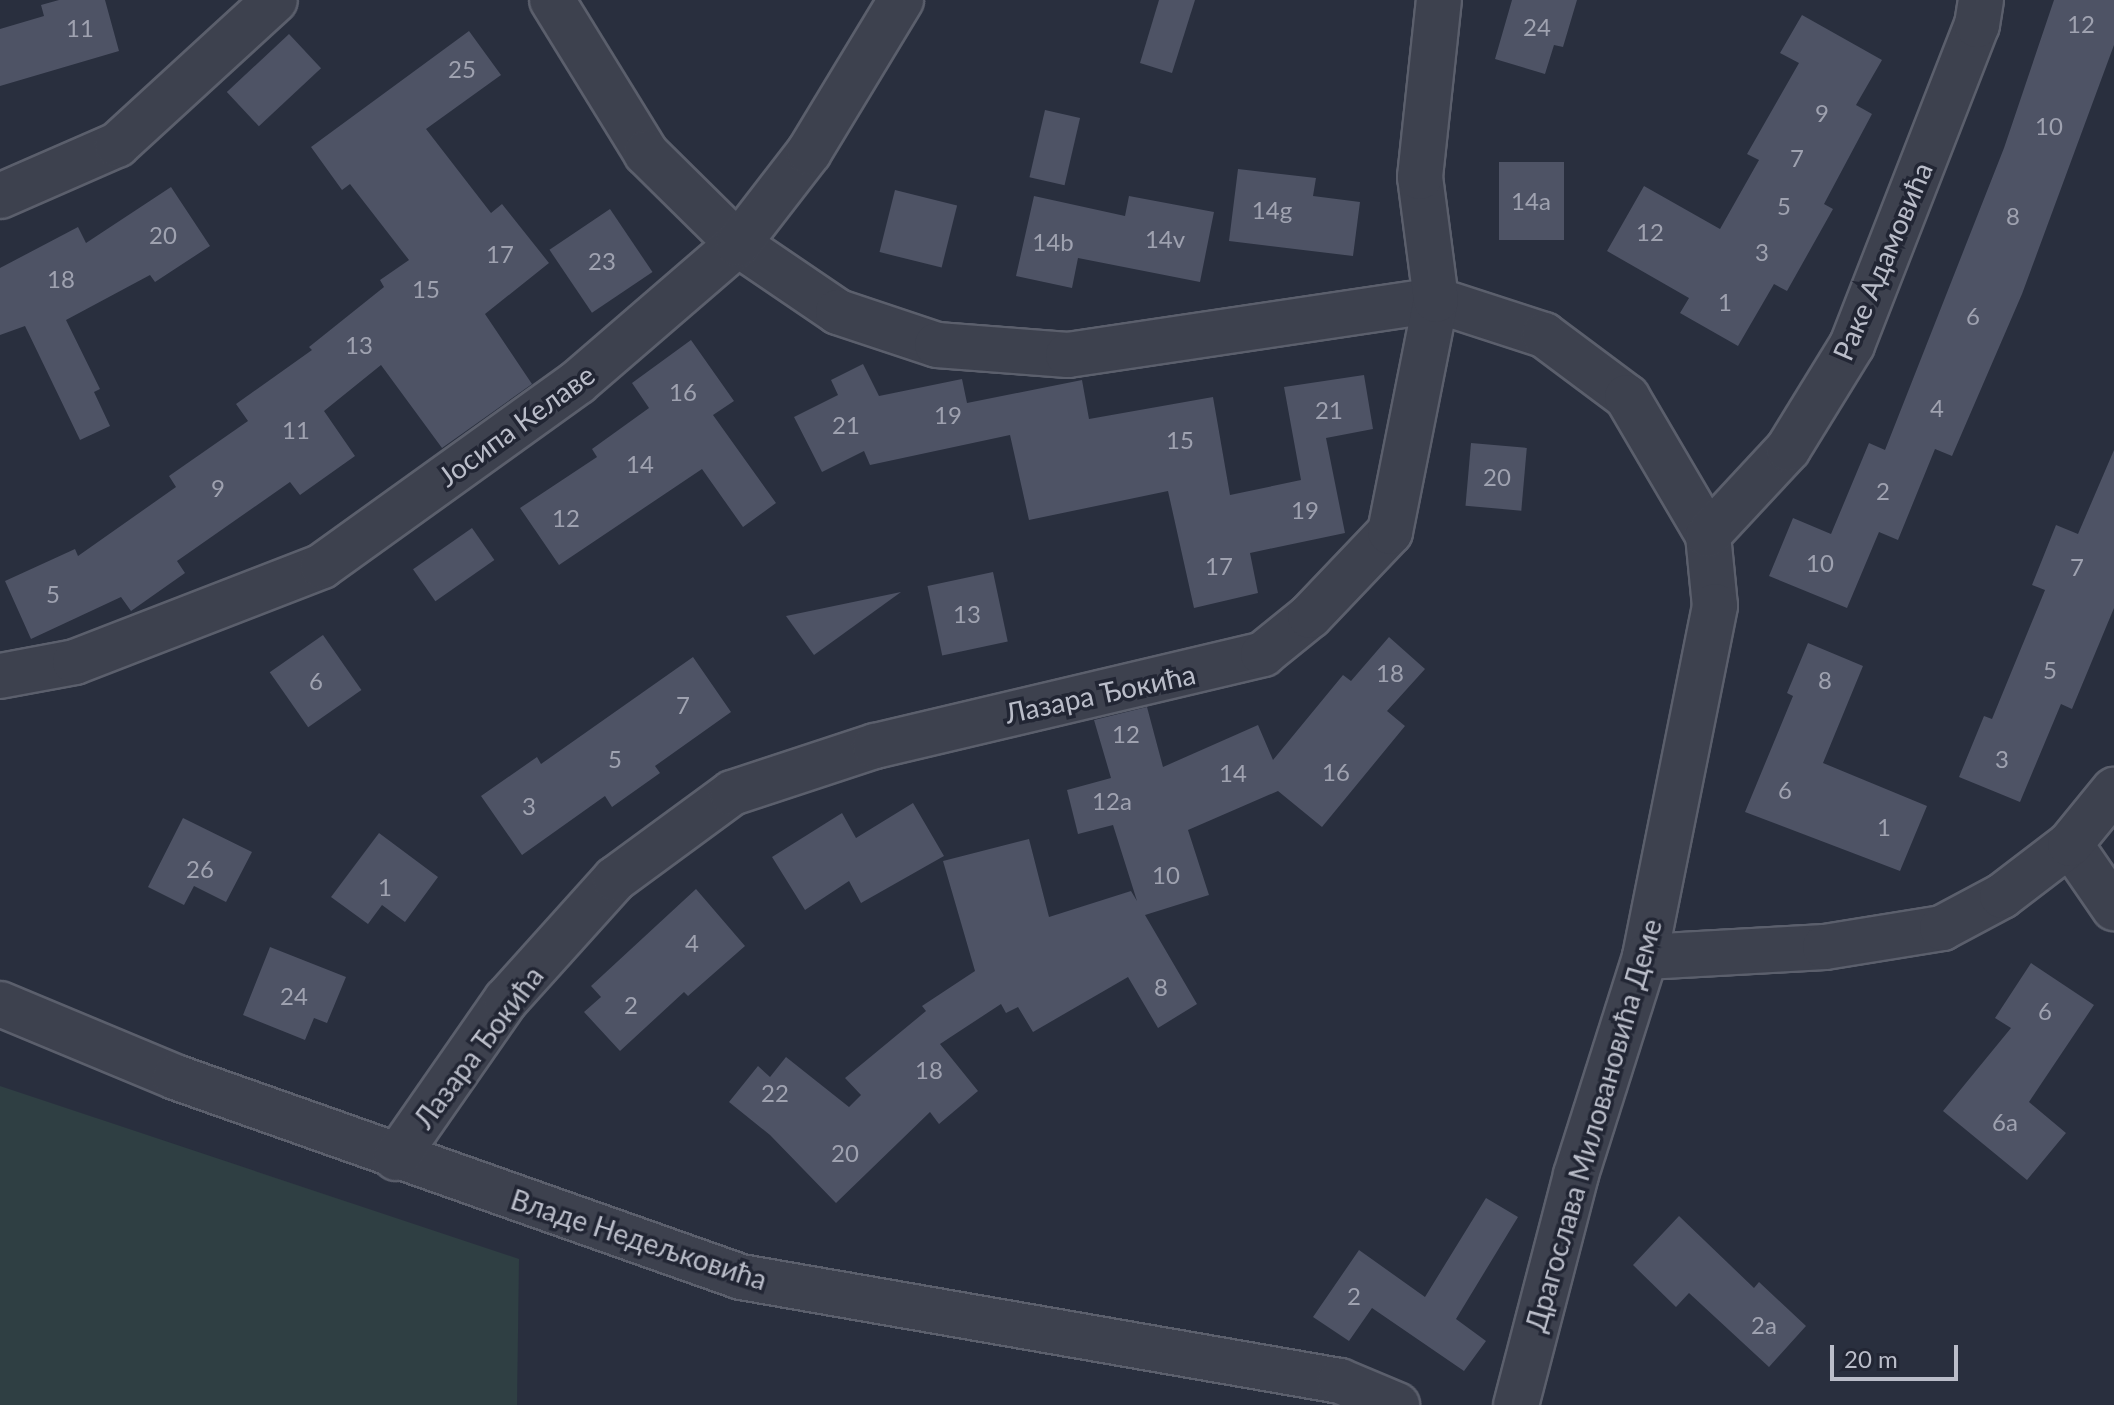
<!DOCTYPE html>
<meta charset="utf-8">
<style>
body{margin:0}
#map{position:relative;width:2114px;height:1405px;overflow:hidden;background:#292f3e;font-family:Lato,sans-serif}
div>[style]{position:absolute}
.green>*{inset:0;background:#2f3f43}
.building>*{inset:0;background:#4e5365;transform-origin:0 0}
.roads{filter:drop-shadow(2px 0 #5b5f6c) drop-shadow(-2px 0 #5b5f6c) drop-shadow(0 2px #5b5f6c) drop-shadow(0 -2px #5b5f6c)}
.minor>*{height:44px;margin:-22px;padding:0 22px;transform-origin:22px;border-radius:22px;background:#3d414e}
span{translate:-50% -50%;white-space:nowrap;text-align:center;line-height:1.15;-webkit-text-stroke:7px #222634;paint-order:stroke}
.number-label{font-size:24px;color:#9fa2b0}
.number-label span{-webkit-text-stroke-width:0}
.street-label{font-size:28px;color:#babdc9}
.scale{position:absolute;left:1830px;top:1345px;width:128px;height:36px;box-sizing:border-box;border:4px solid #babdc9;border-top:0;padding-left:10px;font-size:24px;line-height:28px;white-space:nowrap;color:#babdc9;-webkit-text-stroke:6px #222634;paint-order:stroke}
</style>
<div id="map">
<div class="green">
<i style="clip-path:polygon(0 1086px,519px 1259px,517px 1405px,0 1405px)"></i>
</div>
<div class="building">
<i style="clip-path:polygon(59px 0,105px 0,119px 51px,0 86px,0 29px,44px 16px,41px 5px)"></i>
<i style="clip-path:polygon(1159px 0,1195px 0,1172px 73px,1140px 63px)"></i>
<i style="clip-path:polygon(1512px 0,1577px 0,1563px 47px,1554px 45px,1545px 74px,1495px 59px)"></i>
<i style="clip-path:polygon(2054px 0,2114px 0,2114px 45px,2022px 294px,1952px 456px,1935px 449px,1898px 540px,1879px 532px,1847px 608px,1769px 576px,1793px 518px,1831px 534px,1869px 443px,1885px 450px,2004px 148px)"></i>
<i style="clip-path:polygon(1802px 15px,1882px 60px,1856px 105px,1872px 114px,1824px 204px,1833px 209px,1787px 291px,1774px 284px,1738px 346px,1680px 313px,1689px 298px,1607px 251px,1644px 186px,1720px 229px,1759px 160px,1747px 154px,1799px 63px,1780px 53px)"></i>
<i style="clip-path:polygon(469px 31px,501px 75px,426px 129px,491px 213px,502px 204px,549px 263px,485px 314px,532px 384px,442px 448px,381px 365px,324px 411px,355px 456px,300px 495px,290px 482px,177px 561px,185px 573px,131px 611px,121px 597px,31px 639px,5px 581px,75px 549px,78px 556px,176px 487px,169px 476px,248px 421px,236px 404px,312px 350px,309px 347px,384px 287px,380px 280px,409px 260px,350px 184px,342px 190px,311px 147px)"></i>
<i style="left:289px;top:34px;width:47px;height:85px;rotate:47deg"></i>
<i style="left:1045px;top:110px;width:36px;height:69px;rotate:13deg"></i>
<i style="left:1564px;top:162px;width:78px;height:65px;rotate:90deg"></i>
<i style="clip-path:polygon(1238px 169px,1316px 178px,1313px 196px,1360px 202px,1353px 256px,1229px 241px)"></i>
<i style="clip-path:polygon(171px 187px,210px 246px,155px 282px,150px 275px,66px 320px,100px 389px,94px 392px,110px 426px,80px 440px,25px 326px,0 335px,0 268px,78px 227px,86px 243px)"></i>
<i style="left:895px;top:190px;width:64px;height:64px;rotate:14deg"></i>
<i style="clip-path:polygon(1034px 196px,1125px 216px,1129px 196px,1214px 212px,1200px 282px,1078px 258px,1072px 288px,1016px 276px)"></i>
<i style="left:610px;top:209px;width:76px;height:73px;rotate:56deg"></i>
<i style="clip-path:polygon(691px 340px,734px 401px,713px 415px,776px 503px,743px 527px,702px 469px,559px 565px,520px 508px,597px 457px,592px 449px,649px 408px,632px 383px)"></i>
<i style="clip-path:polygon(863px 364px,879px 396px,962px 379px,967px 403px,1082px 380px,1089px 419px,1213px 397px,1230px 495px,1301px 480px,1284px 387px,1364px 375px,1373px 429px,1326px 438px,1345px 533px,1250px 553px,1258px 593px,1194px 608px,1168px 491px,1029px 520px,1010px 435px,870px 465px,864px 451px,822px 472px,794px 417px,838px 395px,831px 380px)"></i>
<i style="left:1471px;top:443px;width:56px;height:63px;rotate:5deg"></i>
<i style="clip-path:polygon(2114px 450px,2114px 608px,2072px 709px,2061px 704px,2020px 802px,1959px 777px,1984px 716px,1992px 719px,2045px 590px,2032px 585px,2056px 525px,2078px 534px)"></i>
<i style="left:472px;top:528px;width:39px;height:72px;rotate:55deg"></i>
<i style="left:993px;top:572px;width:71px;height:67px;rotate:78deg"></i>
<i style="clip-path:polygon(901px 592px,814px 655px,786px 616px)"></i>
<i style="left:323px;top:635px;width:67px;height:65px;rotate:55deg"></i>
<i style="clip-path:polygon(1389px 637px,1425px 669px,1387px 711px,1405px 726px,1322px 827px,1278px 791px,1188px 830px,1209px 895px,1145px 915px,1197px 1004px,1158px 1028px,1128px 977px,1033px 1032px,1018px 1007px,1006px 1013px,1001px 1004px,940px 1044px,978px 1091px,939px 1124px,930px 1112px,836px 1203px,770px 1135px,729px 1102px,758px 1066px,770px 1077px,786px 1057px,849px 1107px,861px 1095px,845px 1078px,926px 1011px,922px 1006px,975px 971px,943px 861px,1029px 839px,1049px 917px,1131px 891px,1137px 901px,1113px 825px,1078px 834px,1067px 790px,1111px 778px,1094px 720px,1147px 707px,1163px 767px,1258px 725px,1273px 760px,1343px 675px,1351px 681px)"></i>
<i style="clip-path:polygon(1808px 643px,1863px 666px,1823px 763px,1927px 806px,1900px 871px,1745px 812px,1793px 696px,1787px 693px)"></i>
<i style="clip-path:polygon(693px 657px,731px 712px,655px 766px,660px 773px,612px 807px,605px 796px,522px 855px,481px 796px,537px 757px,541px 764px)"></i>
<i style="clip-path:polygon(913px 803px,944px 856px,861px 903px,849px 881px,805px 910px,772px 857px,842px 813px,856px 838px)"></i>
<i style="clip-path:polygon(183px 818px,252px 852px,226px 902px,194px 886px,184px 905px,148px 887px)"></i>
<i style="clip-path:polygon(379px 833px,438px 877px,405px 922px,382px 905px,368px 924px,331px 897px)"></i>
<i style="clip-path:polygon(696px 889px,745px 946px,688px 996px,684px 992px,620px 1051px,584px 1012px,601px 997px,591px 986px)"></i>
<i style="clip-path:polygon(270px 947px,346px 977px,327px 1023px,314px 1018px,305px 1040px,243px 1015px)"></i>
<i style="clip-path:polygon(2031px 963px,2094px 1005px,2029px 1102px,2066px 1133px,2027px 1180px,1943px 1111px,2011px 1028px,1995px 1018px)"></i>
<i style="clip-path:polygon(1486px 1198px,1518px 1217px,1456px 1319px,1486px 1341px,1464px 1371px,1372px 1308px,1349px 1341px,1313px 1317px,1359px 1250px,1425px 1297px)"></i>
<i style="clip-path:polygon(1679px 1216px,1754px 1288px,1759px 1282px,1806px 1326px,1769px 1367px,1689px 1293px,1676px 1307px,1633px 1265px)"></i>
</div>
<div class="roads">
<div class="minor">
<i style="left:552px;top:0;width:180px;rotate:58.4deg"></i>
<i style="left:646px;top:153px;width:129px;rotate:44.7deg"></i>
<i style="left:738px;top:244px;width:121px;rotate:34.2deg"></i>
<i style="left:838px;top:312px;width:104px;rotate:18.4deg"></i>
<i style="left:937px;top:345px;width:131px;rotate:4.4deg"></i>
<i style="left:1068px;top:355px;width:372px;rotate:-8.5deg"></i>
<i style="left:1436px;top:300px;width:114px;rotate:18deg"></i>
<i style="left:1544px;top:335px;width:104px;rotate:36.8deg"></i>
<i style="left:1627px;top:397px;width:160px;rotate:59.6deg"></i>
<i style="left:1708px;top:535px;width:71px;rotate:84.4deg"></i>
<i style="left:1715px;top:606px;width:358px;rotate:101.3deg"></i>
<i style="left:1645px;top:957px;width:229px;rotate:107.6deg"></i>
<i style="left:1576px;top:1175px;width:238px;rotate:104.6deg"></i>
<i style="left:0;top:196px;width:128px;rotate:-23.6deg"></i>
<i style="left:117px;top:145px;width:214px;rotate:-42.5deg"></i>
<i style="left:1708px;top:535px;width:117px;rotate:-47.1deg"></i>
<i style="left:1788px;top:449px;width:122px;rotate:-58.4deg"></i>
<i style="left:1852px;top:345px;width:344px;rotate:-68.7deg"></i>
<i style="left:1977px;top:25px;width:25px;rotate:-81deg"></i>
<i style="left:0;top:676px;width:76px;rotate:-10.6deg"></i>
<i style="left:75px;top:662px;width:265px;rotate:-21.2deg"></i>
<i style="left:322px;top:566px;width:315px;rotate:-35.7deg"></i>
<i style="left:578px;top:382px;width:211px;rotate:-40.8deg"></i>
<i style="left:738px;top:244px;width:116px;rotate:-52.3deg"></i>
<i style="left:809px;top:152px;width:178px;rotate:-58.8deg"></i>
<i style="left:2070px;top:844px;width:78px;rotate:55.5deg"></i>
<i style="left:1645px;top:957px;width:180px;rotate:-3.2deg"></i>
<i style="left:1825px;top:947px;width:119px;rotate:-9.2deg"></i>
<i style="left:1942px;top:928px;width:68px;rotate:-28.1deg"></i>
<i style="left:2002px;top:896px;width:86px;rotate:-37.4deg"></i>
<i style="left:2070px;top:844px;width:70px;rotate:-50.8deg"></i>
<i style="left:0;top:1004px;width:190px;rotate:22.6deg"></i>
<i style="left:175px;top:1077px;width:600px;rotate:19.46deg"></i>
<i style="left:741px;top:1277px;width:608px;rotate:9.85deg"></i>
<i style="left:1340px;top:1381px;width:62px;rotate:22.8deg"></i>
<i style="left:396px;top:1158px;width:193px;rotate:-55.2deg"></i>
<i style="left:506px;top:1000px;width:163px;rotate:-48deg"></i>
<i style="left:615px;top:879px;width:145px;rotate:-36.3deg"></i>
<i style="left:732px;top:793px;width:151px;rotate:-18.2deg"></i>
<i style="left:875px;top:746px;width:399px;rotate:-13.3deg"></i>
<i style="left:1263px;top:654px;width:60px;rotate:-39deg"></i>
<i style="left:1310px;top:616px;width:116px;rotate:-46.4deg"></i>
<i style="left:1390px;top:532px;width:237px;rotate:-78.8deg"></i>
<i style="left:1436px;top:300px;width:124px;rotate:-97.4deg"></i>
<i style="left:1420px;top:177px;width:178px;rotate:-83.9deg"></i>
</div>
</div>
<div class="number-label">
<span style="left:2081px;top:24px">12</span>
<span style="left:1537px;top:27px">24</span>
<span style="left:80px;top:28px">11</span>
<span style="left:462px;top:69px">25</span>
<span style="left:1822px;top:113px">9</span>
<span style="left:2049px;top:126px">10</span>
<span style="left:1797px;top:158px">7</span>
<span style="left:1531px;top:201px">14a</span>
<span style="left:1784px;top:206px">5</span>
<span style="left:1272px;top:210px">14g</span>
<span style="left:2013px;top:216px">8</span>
<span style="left:1650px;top:232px">12</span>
<span style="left:163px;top:235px">20</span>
<span style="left:1165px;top:239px">14v</span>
<span style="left:1053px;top:242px">14b</span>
<span style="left:1762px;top:252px">3</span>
<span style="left:500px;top:254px">17</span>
<span style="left:602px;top:261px">23</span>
<span style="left:61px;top:279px">18</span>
<span style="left:426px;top:289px">15</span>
<span style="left:1725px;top:302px">1</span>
<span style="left:1973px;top:316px">6</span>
<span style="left:359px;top:345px">13</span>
<span style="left:683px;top:392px">16</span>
<span style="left:1937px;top:408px">4</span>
<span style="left:1329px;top:410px">21</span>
<span style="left:948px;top:415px">19</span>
<span style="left:846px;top:425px">21</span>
<span style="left:296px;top:430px">11</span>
<span style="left:1180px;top:440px">15</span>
<span style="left:640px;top:464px">14</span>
<span style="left:1497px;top:477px">20</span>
<span style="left:218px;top:488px">9</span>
<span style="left:1883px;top:491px">2</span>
<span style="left:1305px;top:510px">19</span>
<span style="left:566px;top:518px">12</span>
<span style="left:1820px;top:563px">10</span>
<span style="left:1219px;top:566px">17</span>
<span style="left:2077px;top:567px">7</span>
<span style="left:53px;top:594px">5</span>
<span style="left:967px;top:614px">13</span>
<span style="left:2050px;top:670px">5</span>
<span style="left:1390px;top:673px">18</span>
<span style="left:1825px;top:680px">8</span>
<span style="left:316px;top:681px">6</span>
<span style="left:683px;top:705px">7</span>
<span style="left:1126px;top:734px">12</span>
<span style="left:615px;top:759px">5</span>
<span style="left:2002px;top:759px">3</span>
<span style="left:1336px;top:772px">16</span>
<span style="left:1233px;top:773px">14</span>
<span style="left:1785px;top:790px">6</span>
<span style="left:1112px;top:801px">12a</span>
<span style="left:529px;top:806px">3</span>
<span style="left:1884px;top:827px">1</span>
<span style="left:200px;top:869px">26</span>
<span style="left:1166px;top:875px">10</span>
<span style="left:385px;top:887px">1</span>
<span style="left:692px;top:943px">4</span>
<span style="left:1161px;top:987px">8</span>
<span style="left:294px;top:996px">24</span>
<span style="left:631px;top:1005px">2</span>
<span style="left:2045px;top:1011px">6</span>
<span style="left:929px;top:1070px">18</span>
<span style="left:775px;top:1093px">22</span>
<span style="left:2005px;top:1122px">6a</span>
<span style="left:845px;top:1153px">20</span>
<span style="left:1354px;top:1296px">2</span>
<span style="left:1764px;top:1325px">2a</span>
</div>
<div class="street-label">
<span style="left:1882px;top:261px;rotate:-67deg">Раке Адамовића</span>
<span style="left:516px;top:425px;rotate:-36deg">Јосипа Келаве</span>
<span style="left:1100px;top:693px;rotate:-12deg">Лазара Ђокића</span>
<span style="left:478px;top:1047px;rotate:-53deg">Лазара Ђокића</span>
<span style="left:1593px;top:1125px;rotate:-74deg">Драгослава Миловановића Деме</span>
<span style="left:639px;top:1239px;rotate:18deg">Владе Недељковића</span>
</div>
<div class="scale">20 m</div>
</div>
